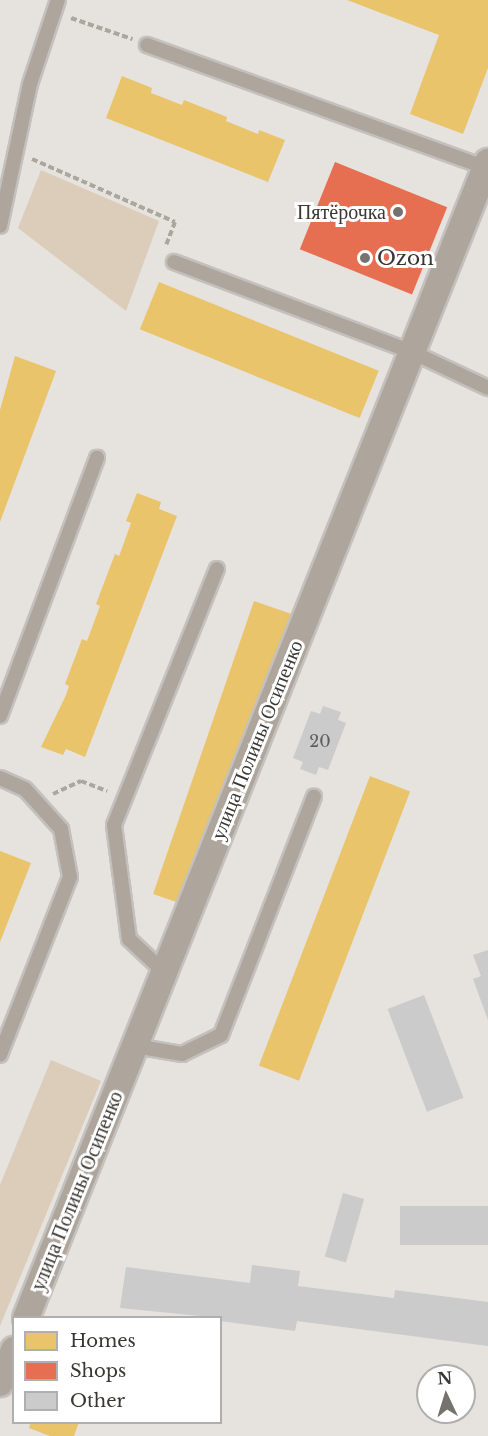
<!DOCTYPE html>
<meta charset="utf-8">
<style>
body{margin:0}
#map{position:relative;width:488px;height:1436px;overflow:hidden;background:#e6e2de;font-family:"Libre Baskerville",serif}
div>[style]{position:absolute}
.green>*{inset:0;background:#dccdba}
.homes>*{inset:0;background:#e9c46a;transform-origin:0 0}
.shops>*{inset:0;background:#e76f51;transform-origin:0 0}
.building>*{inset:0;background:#cbcbcb;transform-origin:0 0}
.path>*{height:4px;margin-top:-2px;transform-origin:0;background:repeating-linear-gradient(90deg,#aba69e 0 6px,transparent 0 9px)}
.roads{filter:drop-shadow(2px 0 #c3c0bd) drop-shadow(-2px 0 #c3c0bd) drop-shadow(0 2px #c3c0bd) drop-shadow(0 -2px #c3c0bd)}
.lane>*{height:14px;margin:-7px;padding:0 7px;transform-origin:7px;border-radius:7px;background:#aea69d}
.street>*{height:26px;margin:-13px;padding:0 13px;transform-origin:13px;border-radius:13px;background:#aea69d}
.dots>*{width:16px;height:16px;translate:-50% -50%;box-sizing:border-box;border:3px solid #fff;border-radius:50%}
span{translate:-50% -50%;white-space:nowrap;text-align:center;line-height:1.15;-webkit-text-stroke:6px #fff;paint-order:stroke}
.number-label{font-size:16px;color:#5e5d5a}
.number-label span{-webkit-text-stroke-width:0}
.poi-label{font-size:20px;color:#393733}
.right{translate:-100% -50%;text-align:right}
.left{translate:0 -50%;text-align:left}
.street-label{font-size:20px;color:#393733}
.legend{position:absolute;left:12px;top:1316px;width:210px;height:108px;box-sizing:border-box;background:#fff;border:2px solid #b0afad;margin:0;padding:8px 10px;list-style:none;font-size:18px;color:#393733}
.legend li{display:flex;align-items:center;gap:12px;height:30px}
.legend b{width:30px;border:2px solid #b0afad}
.north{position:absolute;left:416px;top:1364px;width:60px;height:60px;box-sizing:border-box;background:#fff;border:2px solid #b0afad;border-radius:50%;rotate:356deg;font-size:16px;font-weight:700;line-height:24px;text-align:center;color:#393733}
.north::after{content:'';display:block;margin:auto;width:21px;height:27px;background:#76736f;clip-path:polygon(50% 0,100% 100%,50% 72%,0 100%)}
</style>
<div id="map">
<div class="green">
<i style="clip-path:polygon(41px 170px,159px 221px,126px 311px,18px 228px)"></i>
<i style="clip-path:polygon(51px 1060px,101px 1081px,0 1326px,0 1185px)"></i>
</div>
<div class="homes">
<i style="clip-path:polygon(347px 0,488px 0,488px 68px,463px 134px,410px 114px,439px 35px)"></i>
<i style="clip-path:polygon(122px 76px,152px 88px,151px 93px,182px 105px,184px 100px,227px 117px,226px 121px,258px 134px,259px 130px,285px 140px,268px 182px,106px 118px)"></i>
<i style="left:159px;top:282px;width:237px;height:51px;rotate:22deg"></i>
<i style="clip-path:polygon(15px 356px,56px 371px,0 522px,0 410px)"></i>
<i style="clip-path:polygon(137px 493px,161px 502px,159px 509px,177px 516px,85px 757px,66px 749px,63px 755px,41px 747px,66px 695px,69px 686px,65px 684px,82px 639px,87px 641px,100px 606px,96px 604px,115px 554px,119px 556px,121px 551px,131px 523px,126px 521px)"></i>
<i style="left:254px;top:601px;width:42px;height:310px;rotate:19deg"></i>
<i style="left:370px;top:776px;width:43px;height:310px;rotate:21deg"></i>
<i style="clip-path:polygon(0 851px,31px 863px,0 942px)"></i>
<i style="clip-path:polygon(31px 1422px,79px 1422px,74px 1436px,50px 1436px,29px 1428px)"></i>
</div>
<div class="shops">
<i style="left:335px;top:162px;width:121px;height:94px;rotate:22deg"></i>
</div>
<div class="building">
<i style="clip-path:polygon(323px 706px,341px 712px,338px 720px,346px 723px,328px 770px,319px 767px,316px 775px,300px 769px,303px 762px,293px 758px,311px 711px,320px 714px)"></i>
<i style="clip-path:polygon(488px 950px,488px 1020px,473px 979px,481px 976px,473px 955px)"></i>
<i style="left:424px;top:995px;width:110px;height:39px;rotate:69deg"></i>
<i style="left:343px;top:1193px;width:22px;height:66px;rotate:16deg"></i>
<i style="left:488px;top:1206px;width:39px;height:88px;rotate:90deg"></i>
<i style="clip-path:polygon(252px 1265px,300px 1271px,298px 1286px,394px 1298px,395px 1290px,488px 1302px,488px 1346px,297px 1321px,295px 1331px,220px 1321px,220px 1318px,120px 1308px,126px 1267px,250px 1283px)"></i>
</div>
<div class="path">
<i style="left:71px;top:18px;width:65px;rotate:19deg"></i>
<i style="left:32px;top:159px;width:156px;rotate:23.8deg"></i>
<i style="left:175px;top:222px;width:25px;rotate:111deg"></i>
<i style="left:53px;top:794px;width:31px;rotate:-25deg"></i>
<i style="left:81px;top:781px;width:28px;rotate:21deg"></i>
</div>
<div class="roads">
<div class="lane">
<i style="left:147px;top:45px;width:361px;rotate:19.9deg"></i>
<i style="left:0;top:226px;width:145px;rotate:-78.1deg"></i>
<i style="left:30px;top:84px;width:89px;rotate:-71.6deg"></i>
<i style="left:174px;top:262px;width:254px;rotate:20.7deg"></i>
<i style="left:412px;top:352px;width:84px;rotate:25.3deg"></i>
<i style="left:0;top:716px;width:276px;rotate:-69.4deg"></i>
<i style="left:0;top:778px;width:27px;rotate:24deg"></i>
<i style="left:25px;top:789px;width:54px;rotate:48deg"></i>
<i style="left:61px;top:829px;width:49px;rotate:79.4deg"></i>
<i style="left:70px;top:877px;width:191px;rotate:111.5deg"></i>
<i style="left:164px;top:972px;width:48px;rotate:-136.7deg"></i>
<i style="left:129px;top:939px;width:115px;rotate:-97.5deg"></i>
<i style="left:114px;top:825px;width:276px;rotate:-68.1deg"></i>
<i style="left:135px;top:1046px;width:48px;rotate:9.7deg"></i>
<i style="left:182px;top:1054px;width:43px;rotate:-26deg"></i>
<i style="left:221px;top:1035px;width:256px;rotate:-68.7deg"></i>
</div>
<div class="street">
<i style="left:26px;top:1318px;width:1245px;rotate:-68.22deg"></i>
<i style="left:0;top:1383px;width:36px;rotate:-67deg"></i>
</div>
</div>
<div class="dots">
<i style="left:398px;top:212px;background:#76736f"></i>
<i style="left:365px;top:258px;background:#76736f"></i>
</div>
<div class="number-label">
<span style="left:320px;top:741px">20</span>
</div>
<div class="poi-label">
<span class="right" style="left:386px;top:212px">Пятёрочка</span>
<span class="left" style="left:377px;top:258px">Ozon</span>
</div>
<div class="street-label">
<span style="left:257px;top:740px;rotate:-68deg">улица Полины Осипенко</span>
<span style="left:77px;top:1191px;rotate:-68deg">улица Полины Осипенко</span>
</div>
<ul class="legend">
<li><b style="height:16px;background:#e9c46a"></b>Homes</li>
<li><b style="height:16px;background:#e76f51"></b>Shops</li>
<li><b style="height:16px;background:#cbcbcb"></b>Other</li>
</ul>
<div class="north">N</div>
</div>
